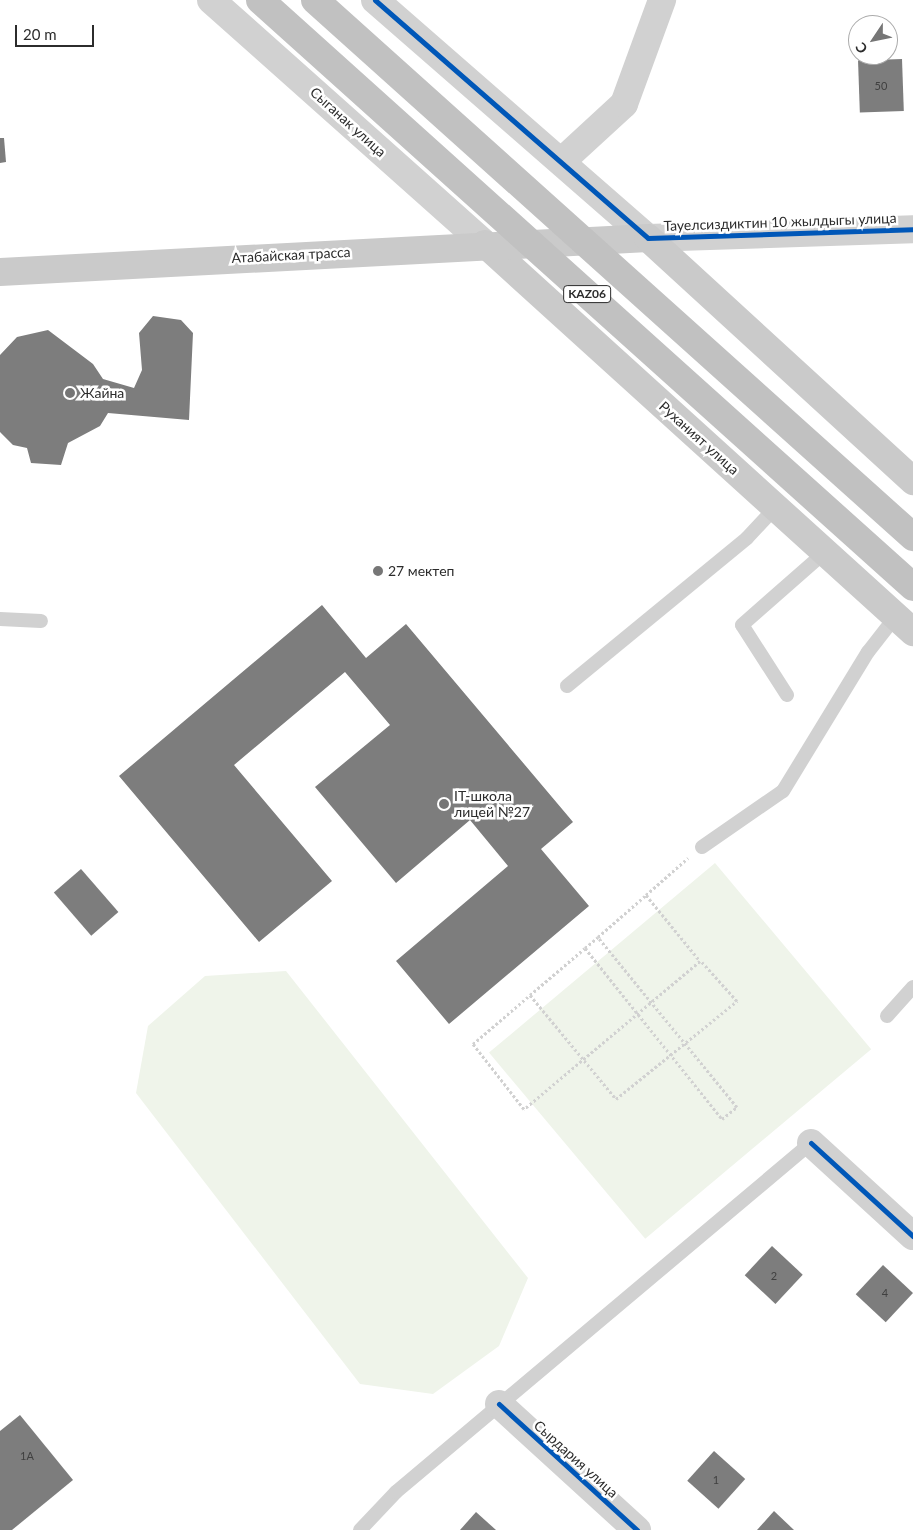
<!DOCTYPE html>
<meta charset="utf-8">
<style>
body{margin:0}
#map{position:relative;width:913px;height:1530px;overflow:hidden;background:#fff;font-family:Lato,sans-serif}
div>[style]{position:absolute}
.green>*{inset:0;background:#eff4ea;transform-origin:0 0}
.building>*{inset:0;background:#7d7d7d;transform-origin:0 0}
.path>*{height:3px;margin-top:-1.5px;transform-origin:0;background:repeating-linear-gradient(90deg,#d1d1d1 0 2.5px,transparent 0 5px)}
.service>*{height:14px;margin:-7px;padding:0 7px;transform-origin:7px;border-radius:7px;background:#d1d1d1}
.minor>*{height:28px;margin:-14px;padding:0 14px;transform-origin:14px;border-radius:14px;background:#d1d1d1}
.secondary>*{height:28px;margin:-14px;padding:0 14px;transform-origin:14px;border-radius:14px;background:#cacaca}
.trunk>*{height:28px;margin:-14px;padding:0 14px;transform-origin:14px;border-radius:14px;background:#c1c1c1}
.cycleway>*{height:5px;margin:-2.5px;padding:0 2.5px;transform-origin:2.5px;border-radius:2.5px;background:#0057b8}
.dots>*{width:14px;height:14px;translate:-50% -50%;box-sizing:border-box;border:2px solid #fff;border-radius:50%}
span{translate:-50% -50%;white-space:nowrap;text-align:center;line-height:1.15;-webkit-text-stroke:5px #fff;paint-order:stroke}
.number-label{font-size:11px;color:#404040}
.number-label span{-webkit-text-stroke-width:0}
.shield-label span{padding:1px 4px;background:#fff;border:1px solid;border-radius:4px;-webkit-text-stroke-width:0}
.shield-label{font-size:12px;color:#2c2c2c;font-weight:700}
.street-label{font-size:14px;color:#2c2c2c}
.poi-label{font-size:14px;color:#2c2c2c}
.left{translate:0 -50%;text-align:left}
.north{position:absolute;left:848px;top:15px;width:50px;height:50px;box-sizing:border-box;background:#fff;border:1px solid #ababab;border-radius:50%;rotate:236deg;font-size:14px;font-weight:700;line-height:20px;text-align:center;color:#2c2c2c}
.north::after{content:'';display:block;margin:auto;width:18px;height:22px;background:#767676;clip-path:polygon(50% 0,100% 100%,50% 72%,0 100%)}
.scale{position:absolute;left:15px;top:25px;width:79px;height:22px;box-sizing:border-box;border:2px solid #2c2c2c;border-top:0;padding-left:6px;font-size:15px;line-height:18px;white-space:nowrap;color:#2c2c2c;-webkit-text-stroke:4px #fff;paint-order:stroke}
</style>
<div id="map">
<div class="green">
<i style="left:715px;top:863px;width:243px;height:295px;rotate:50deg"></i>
<i style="clip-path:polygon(286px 971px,528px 1278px,499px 1346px,433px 1394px,360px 1384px,136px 1093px,148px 1026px,205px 976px)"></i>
</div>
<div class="building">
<i style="left:902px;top:59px;width:52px;height:44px;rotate:88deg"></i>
<i style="clip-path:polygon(0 138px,4px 138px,6px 162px,0 163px)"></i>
<i style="clip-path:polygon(153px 316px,181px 320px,193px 333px,189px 420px,108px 413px,100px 426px,68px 443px,61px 465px,31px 463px,27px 448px,13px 445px,0 432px,0 355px,17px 337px,48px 330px,93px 364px,103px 379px,134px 388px,142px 370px,139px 333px)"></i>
<i style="clip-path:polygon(322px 605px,366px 658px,406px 624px,573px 822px,541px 849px,589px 906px,449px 1024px,396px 961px,508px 866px,470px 820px,396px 883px,315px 787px,390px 725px,345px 672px,234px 765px,332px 881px,259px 942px,119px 776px)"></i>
<i style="left:81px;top:869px;width:57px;height:36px;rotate:49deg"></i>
<i style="left:772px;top:1246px;width:42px;height:40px;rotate:43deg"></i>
<i style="left:883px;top:1265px;width:41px;height:40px;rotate:43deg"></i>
<i style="clip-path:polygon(20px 1415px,73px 1480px,12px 1530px,0 1530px,0 1431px)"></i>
<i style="left:714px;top:1451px;width:42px;height:40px;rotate:42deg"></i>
<i style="clip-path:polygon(774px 1511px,794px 1530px,757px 1530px)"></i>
<i style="clip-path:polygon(476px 1512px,496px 1530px,460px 1530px)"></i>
</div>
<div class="path">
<i style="left:646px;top:895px;width:85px;rotate:50.7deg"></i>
<i style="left:700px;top:961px;width:230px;rotate:139.9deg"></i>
<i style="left:524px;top:1109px;width:83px;rotate:-128.1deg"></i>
<i style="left:473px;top:1044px;width:75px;rotate:-40.7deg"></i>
<i style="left:530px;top:995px;width:72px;rotate:-40.5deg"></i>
<i style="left:585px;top:948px;width:17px;rotate:-40deg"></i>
<i style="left:598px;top:937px;width:64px;rotate:-41.2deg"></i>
<i style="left:646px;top:895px;width:56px;rotate:-41.4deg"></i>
<i style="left:585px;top:948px;width:219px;rotate:51.3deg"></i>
<i style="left:722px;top:1119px;width:19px;rotate:-39deg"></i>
<i style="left:737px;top:1107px;width:220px;rotate:-129.3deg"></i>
<i style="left:530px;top:995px;width:135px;rotate:50.4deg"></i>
<i style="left:616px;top:1099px;width:156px;rotate:-39deg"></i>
<i style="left:737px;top:1001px;width:54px;rotate:-132deg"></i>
</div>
<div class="service">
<i style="left:0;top:619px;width:41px;rotate:2.8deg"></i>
<i style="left:567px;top:686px;width:233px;rotate:-39.4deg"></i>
<i style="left:747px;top:538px;width:42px;rotate:-46.9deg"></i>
<i style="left:787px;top:695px;width:83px;rotate:-122.7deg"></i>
<i style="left:742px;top:625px;width:111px;rotate:-41.3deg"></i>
<i style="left:702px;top:847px;width:98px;rotate:-34.7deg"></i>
<i style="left:783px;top:791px;width:163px;rotate:-58.6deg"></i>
<i style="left:868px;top:652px;width:46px;rotate:-52.1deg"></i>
<i style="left:887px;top:1016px;width:39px;rotate:-48deg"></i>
<i style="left:360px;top:1530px;width:52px;rotate:-46.5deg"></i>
<i style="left:396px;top:1492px;width:542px;rotate:-40.06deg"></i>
</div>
<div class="minor">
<i style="left:211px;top:0;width:367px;rotate:41.7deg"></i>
<i style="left:375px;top:0;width:362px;rotate:41.1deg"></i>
<i style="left:648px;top:238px;width:265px;rotate:-1.9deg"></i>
<i style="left:562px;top:161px;width:84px;rotate:-42.6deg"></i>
<i style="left:624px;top:104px;width:111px;rotate:-69.9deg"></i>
<i style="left:811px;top:1143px;width:138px;rotate:42.4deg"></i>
<i style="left:499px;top:1404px;width:187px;rotate:42.4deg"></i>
</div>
<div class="secondary">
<i style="left:485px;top:244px;width:578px;rotate:42.19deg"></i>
<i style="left:0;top:272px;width:649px;rotate:-3deg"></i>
<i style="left:648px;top:238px;width:360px;rotate:42.5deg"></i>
</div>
<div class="trunk">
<i style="left:260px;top:0;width:878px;rotate:41.95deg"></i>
<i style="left:315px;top:0;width:804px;rotate:41.92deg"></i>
</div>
<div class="cycleway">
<i style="left:375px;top:0;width:362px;rotate:41.1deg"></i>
<i style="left:648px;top:238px;width:265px;rotate:-1.9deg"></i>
<i style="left:811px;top:1143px;width:138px;rotate:42.4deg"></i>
<i style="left:499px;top:1404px;width:187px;rotate:42.4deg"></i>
</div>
<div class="dots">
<i style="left:70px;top:393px;background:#767676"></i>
<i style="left:378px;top:571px;background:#767676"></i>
<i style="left:444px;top:804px;background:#767676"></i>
</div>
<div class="number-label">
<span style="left:881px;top:86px">50</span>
<span style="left:774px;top:1276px">2</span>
<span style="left:885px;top:1293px">4</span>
<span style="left:27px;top:1456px">1А</span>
<span style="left:716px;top:1480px">1</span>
</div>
<div class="shield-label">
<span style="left:587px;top:294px">KАZ06</span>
</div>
<div class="street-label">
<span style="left:348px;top:122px;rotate:42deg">Сыганак улица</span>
<span style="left:780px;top:222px;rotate:-2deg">Тауелсиздиктин 10 жылдыгы улица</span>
<span style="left:291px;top:255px;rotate:-3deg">Атабайская трасса</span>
<span style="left:699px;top:438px;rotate:42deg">Руханият улица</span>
<span style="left:576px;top:1459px;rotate:42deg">Сырдария улица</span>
</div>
<div class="poi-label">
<span class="left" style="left:80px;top:393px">Жайна</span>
<span class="left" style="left:388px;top:571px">27 мектеп</span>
<span class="left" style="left:454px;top:804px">IT-школа<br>лицей №27</span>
</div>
<div class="north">С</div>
<div class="scale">20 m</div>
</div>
